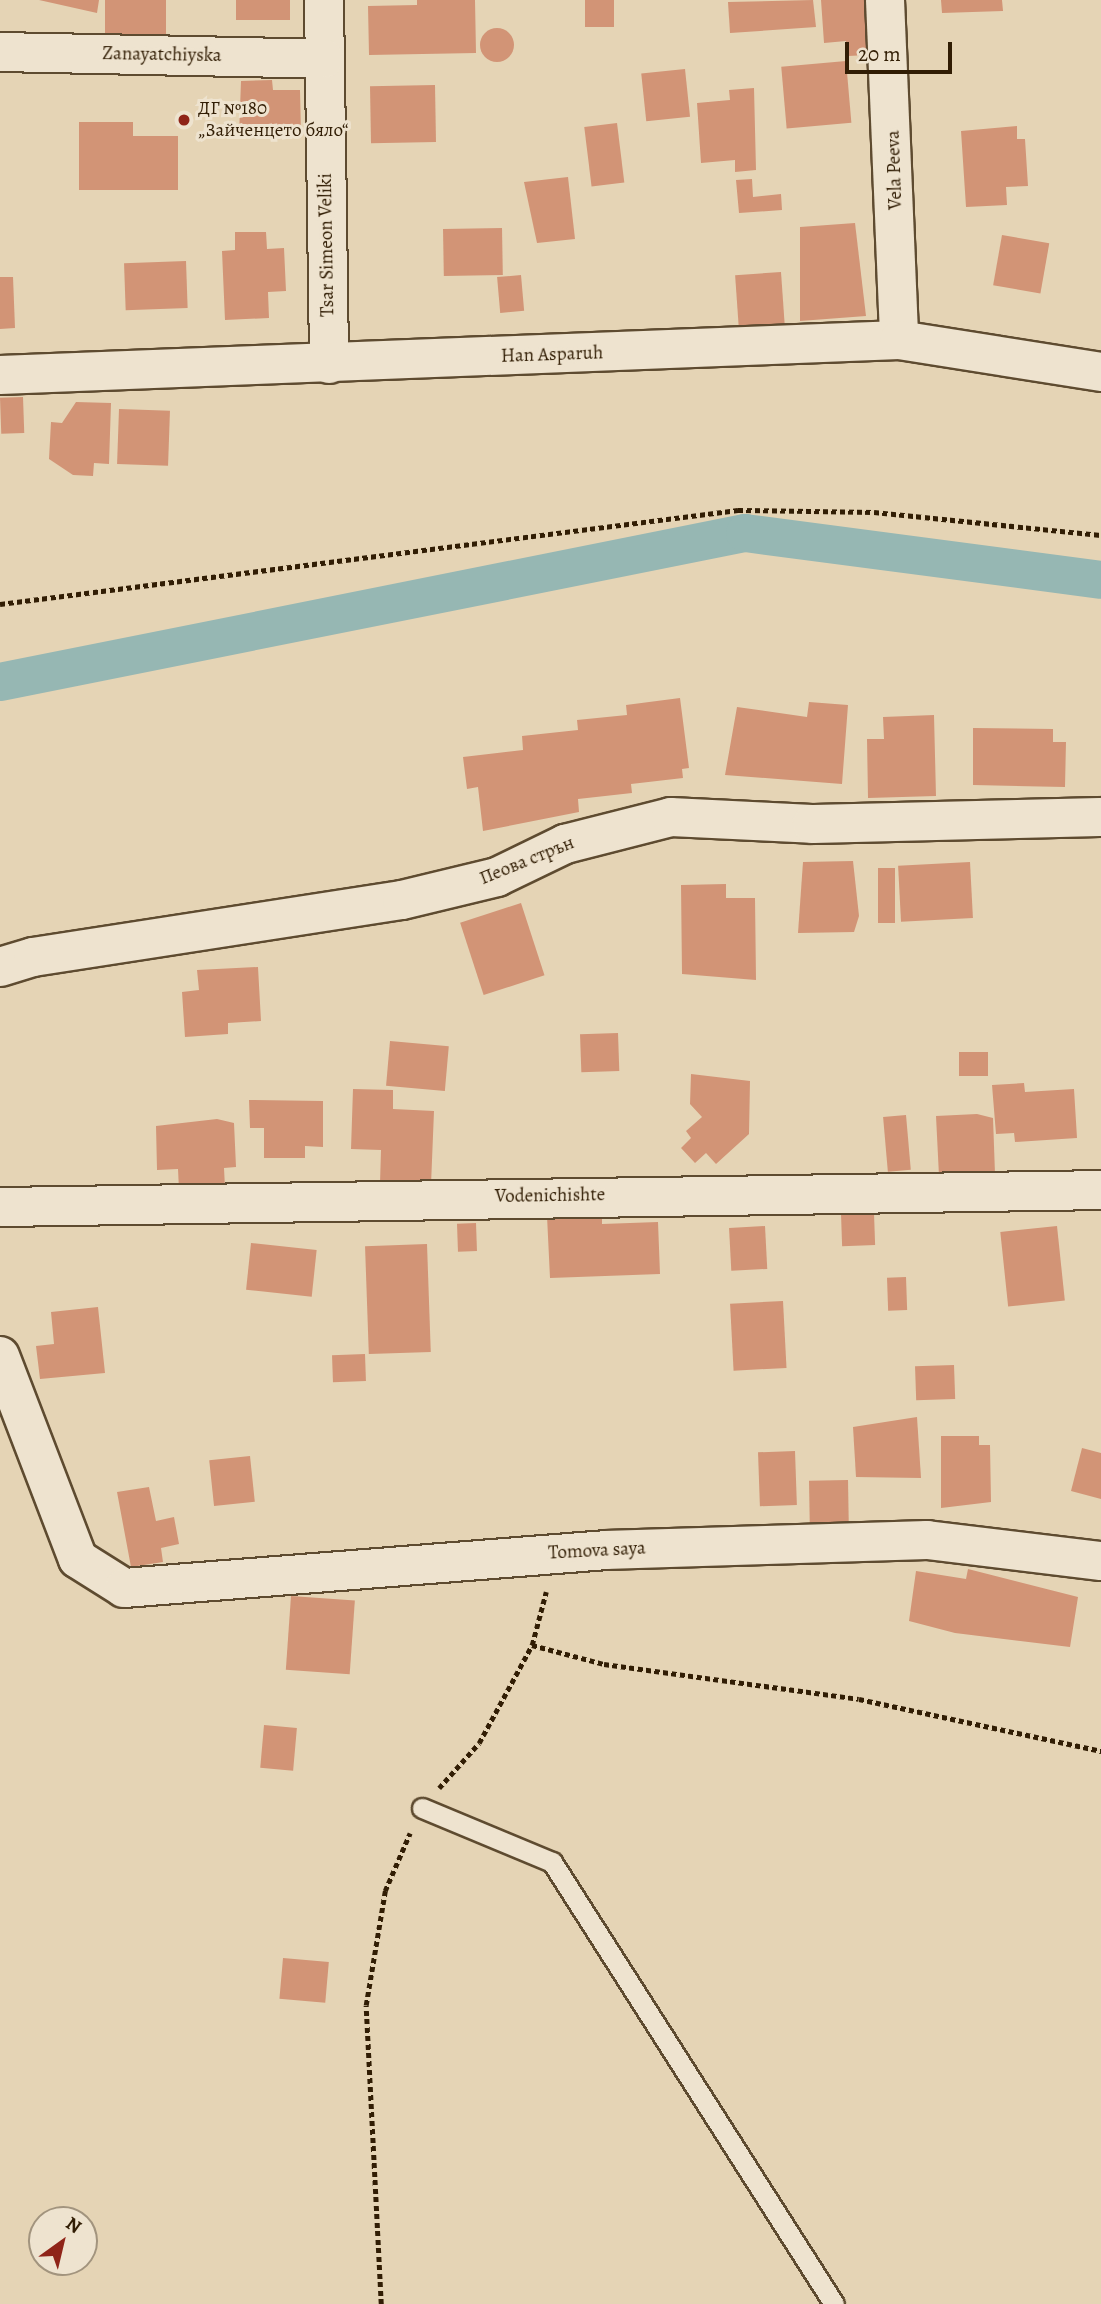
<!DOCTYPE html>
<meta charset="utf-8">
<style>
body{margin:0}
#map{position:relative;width:1101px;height:2304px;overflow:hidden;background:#e5d4b5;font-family:Alegreya,serif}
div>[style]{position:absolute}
.canal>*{height:38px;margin:-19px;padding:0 19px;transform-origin:19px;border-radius:19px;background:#96b7b3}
.building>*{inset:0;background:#d29476;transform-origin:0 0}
.round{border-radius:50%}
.path>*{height:4.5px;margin-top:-2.25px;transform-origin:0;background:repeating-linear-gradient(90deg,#311d04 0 5px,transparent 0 8.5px)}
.roads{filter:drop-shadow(2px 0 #5e4b30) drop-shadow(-2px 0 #5e4b30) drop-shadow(0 2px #5e4b30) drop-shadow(0 -2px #5e4b30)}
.lane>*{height:19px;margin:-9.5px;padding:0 9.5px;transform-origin:9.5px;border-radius:9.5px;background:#eee3cf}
.street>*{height:38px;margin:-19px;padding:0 19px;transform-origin:19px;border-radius:19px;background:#eee3cf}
.dots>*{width:19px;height:19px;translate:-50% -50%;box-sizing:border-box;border:4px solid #eee3cf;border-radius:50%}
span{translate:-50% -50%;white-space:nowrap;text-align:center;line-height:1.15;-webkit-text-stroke:6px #eee3cf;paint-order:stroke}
.street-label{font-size:19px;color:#311d04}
.poi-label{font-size:19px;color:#311d04}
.left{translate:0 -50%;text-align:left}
.north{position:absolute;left:28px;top:2206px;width:70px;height:70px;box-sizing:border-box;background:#eee3cf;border:2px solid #a2947e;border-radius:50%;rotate:34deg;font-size:19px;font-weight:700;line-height:28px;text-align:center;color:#311d04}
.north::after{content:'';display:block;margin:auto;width:24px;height:32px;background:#8f2418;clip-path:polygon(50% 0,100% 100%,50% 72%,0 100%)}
.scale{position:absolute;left:845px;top:42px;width:107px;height:32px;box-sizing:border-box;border:4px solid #311d04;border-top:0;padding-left:9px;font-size:21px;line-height:24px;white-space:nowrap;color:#311d04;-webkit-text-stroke:5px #eee3cf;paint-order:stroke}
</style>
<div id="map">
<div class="canal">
<i style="left:0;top:682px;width:760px;rotate:-11.31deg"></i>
<i style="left:745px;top:533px;width:359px;rotate:7.5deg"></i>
</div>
<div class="building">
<i style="clip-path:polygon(39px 0,99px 0,97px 13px)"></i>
<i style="left:105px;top:0;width:61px;height:37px"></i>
<i style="left:236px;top:0;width:54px;height:20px"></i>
<i style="clip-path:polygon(417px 0,475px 0,476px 53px,369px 55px,368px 6px,417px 5px)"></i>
<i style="left:585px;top:0;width:29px;height:27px"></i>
<i style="clip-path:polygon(813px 0,816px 27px,730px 33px,728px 2px)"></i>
<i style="clip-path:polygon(821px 0,865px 0,869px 55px,848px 56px,846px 41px,824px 43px)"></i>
<i style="clip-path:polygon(941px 0,1002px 0,1003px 11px,942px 13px)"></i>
<i class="round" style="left:480px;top:28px;width:34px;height:34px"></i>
<i style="left:846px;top:61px;width:62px;height:65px;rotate:85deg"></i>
<i style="left:685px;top:69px;width:48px;height:44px;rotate:84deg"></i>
<i style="clip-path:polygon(272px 80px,273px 90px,300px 90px,301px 135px,239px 136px,241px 81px)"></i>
<i style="left:435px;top:85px;width:57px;height:65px;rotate:89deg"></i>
<i style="clip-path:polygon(754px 88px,756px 170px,735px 172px,735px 160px,701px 163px,697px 103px,730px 100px,729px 90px)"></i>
<i style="clip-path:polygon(79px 122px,133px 122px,133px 136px,178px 136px,178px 190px,79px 190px)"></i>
<i style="left:617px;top:123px;width:60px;height:33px;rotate:83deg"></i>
<i style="clip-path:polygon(1017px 126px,1017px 139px,1025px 139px,1028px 186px,1006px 187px,1007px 205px,966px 207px,961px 131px)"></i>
<i style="clip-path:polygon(568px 177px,575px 239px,537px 243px,524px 182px)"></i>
<i style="clip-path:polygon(752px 179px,753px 197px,781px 194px,782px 210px,739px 213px,736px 180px)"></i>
<i style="clip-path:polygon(855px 223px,866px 316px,800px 321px,800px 227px)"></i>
<i style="left:502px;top:228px;width:47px;height:59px;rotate:89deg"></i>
<i style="clip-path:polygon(235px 232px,266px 232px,267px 249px,284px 248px,286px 291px,268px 292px,269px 318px,225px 320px,222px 251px,235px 250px)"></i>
<i style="left:1002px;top:235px;width:48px;height:51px;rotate:10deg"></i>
<i style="left:186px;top:261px;width:47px;height:62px;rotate:88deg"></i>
<i style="left:781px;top:272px;width:55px;height:46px;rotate:86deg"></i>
<i style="left:521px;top:275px;width:36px;height:24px;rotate:85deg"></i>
<i style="clip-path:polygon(0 277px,13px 277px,15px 328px,0 329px)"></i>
<i style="left:23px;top:397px;width:36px;height:23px;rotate:88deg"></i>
<i style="clip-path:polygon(76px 402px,111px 403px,109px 464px,94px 463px,93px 476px,73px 475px,49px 459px,51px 422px,62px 423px)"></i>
<i style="left:119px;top:409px;width:51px;height:55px;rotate:2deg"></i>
<i style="clip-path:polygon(680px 698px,689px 768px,682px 769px,683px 778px,631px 784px,632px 793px,578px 799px,579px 812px,483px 831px,478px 787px,467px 789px,463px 757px,523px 750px,522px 736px,578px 730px,577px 720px,627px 715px,626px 705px)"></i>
<i style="clip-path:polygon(809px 702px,848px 705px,842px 784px,725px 775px,737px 707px,807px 717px)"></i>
<i style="clip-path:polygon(934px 715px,936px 796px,868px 798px,867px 739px,884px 739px,883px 717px)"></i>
<i style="clip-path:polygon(973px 728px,1053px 729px,1053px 742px,1066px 742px,1065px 787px,973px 785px)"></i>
<i style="clip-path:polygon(853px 861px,859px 916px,854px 932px,798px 933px,803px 862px)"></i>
<i style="left:970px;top:862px;width:56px;height:72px;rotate:87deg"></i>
<i style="left:878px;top:868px;width:17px;height:55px"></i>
<i style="clip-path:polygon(726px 884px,726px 898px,755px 898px,756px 980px,682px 974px,681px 885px)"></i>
<i style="left:521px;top:903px;width:76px;height:64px;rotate:72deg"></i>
<i style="clip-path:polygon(258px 967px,261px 1021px,228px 1023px,228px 1034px,185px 1037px,182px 992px,199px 990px,197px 970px)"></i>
<i style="left:618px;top:1033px;width:38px;height:38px;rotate:88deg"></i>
<i style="left:390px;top:1041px;width:59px;height:45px;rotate:5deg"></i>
<i style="left:959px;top:1052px;width:29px;height:24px"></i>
<i style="clip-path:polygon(691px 1074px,750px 1081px,749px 1134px,716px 1164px,706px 1153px,695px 1163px,681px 1148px,691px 1138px,686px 1131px,702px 1117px,690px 1104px)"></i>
<i style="clip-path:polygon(1024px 1083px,1025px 1092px,1074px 1089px,1077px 1138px,1015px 1142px,1014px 1133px,996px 1134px,992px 1085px)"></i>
<i style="clip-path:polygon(353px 1089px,393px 1090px,393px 1109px,434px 1111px,431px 1185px,380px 1183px,381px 1150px,351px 1149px)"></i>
<i style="clip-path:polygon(249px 1100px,323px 1101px,323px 1147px,305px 1146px,305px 1158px,264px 1158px,264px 1128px,250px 1128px)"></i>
<i style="clip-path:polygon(977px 1114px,993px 1118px,995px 1174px,939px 1176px,936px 1116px)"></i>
<i style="left:906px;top:1115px;width:55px;height:23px;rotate:85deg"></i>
<i style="clip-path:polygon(217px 1119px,234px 1123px,236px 1167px,224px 1168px,225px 1188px,179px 1190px,178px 1169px,157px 1170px,156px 1126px)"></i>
<i style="left:874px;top:1213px;width:32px;height:33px;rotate:88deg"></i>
<i style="clip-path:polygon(602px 1214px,602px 1224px,658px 1222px,660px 1274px,550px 1278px,547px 1216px)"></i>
<i style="left:476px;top:1223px;width:28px;height:19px;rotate:88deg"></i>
<i style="left:765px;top:1226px;width:43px;height:36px;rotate:87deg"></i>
<i style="left:1057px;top:1226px;width:75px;height:57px;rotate:84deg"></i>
<i style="left:251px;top:1243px;width:66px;height:47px;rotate:6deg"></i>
<i style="left:427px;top:1244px;width:108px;height:62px;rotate:88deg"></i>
<i style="left:906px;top:1277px;width:33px;height:19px;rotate:88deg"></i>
<i style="left:783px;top:1301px;width:67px;height:53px;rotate:87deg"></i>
<i style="clip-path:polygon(98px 1307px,105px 1373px,40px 1379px,36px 1346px,54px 1344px,51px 1312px)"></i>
<i style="left:365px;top:1354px;width:27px;height:33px;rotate:88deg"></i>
<i style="left:954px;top:1365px;width:34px;height:39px;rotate:88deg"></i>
<i style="clip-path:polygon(917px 1417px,921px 1478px,856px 1477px,853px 1427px)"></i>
<i style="clip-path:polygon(941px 1436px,979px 1436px,979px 1445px,990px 1445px,991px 1502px,941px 1508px)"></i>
<i style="clip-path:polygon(1082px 1448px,1101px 1453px,1101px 1499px,1071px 1491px)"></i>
<i style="left:795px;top:1451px;width:54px;height:37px;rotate:88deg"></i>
<i style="left:250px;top:1456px;width:46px;height:41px;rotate:84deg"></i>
<i style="left:848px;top:1480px;width:45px;height:39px;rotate:89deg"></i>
<i style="clip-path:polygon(149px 1487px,156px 1521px,174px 1517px,179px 1544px,161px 1548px,163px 1562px,131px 1567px,117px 1492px)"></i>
<i style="clip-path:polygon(968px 1569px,1078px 1597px,1070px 1647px,955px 1633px,909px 1621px,916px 1571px,966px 1579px)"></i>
<i style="left:291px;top:1596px;width:64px;height:74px;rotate:4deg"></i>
<i style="left:264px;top:1725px;width:33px;height:43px;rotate:5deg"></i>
<i style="left:283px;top:1958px;width:46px;height:41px;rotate:5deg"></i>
</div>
<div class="path">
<i style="left:0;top:604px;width:744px;rotate:-7.26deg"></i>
<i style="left:738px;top:510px;width:136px;rotate:0.8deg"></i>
<i style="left:874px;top:512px;width:228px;rotate:5.8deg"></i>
<i style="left:532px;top:1645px;width:74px;rotate:14.8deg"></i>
<i style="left:604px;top:1664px;width:257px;rotate:7.8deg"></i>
<i style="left:859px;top:1699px;width:248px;rotate:12.1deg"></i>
<i style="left:439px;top:1788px;width:60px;rotate:-48.4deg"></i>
<i style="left:479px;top:1743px;width:111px;rotate:-61.6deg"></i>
<i style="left:532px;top:1645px;width:55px;rotate:-75.2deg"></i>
<i style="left:381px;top:2304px;width:299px;rotate:-92.9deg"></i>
<i style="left:366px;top:2005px;width:116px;rotate:-80.5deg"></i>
<i style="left:385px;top:1891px;width:63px;rotate:-66.7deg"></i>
</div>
<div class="roads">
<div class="lane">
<i style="left:422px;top:1808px;width:141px;rotate:22.6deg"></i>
<i style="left:552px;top:1862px;width:524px;rotate:57.46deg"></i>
</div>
<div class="street">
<i style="left:324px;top:0;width:364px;rotate:89.2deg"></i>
<i style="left:885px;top:0;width:340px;rotate:87.6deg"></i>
<i style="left:0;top:52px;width:324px;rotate:1.2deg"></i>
<i style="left:0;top:375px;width:900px;rotate:-2.23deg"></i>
<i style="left:899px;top:340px;width:205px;rotate:9deg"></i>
<i style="left:0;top:967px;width:34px;rotate:-17deg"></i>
<i style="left:33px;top:957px;width:373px;rotate:-8.8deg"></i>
<i style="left:402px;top:900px;width:98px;rotate:-13.6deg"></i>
<i style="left:497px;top:877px;width:76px;rotate:-25.9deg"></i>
<i style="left:565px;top:844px;width:109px;rotate:-14.3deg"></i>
<i style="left:671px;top:817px;width:141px;rotate:2.8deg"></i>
<i style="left:812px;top:824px;width:289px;rotate:-1.4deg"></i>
<i style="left:0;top:1207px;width:1101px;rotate:-0.88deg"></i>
<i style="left:0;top:1356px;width:217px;rotate:69deg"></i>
<i style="left:78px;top:1559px;width:54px;rotate:32.2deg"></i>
<i style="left:124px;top:1588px;width:482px;rotate:-4.5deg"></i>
<i style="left:605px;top:1550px;width:322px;rotate:-1.8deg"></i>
<i style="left:927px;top:1540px;width:175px;rotate:6.9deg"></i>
</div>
</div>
<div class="dots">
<i style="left:184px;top:120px;background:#8f2418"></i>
</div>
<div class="street-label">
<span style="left:162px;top:55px;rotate:1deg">Zanayatchiyska</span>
<span style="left:895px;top:170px;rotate:-92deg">Vela Peeva</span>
<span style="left:327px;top:245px;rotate:-91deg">Tsar Simeon Veliki</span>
<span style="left:552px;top:355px;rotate:-2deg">Han Asparuh</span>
<span style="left:527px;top:861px;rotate:-22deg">Пеова стрън</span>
<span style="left:550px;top:1196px;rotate:-1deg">Vodenichishte</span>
<span style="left:597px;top:1551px;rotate:-3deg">Tomova saya</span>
</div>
<div class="poi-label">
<span class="left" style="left:198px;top:120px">ДГ №180<br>„Зайченцето бяло“</span>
</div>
<div class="north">N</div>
<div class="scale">20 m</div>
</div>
